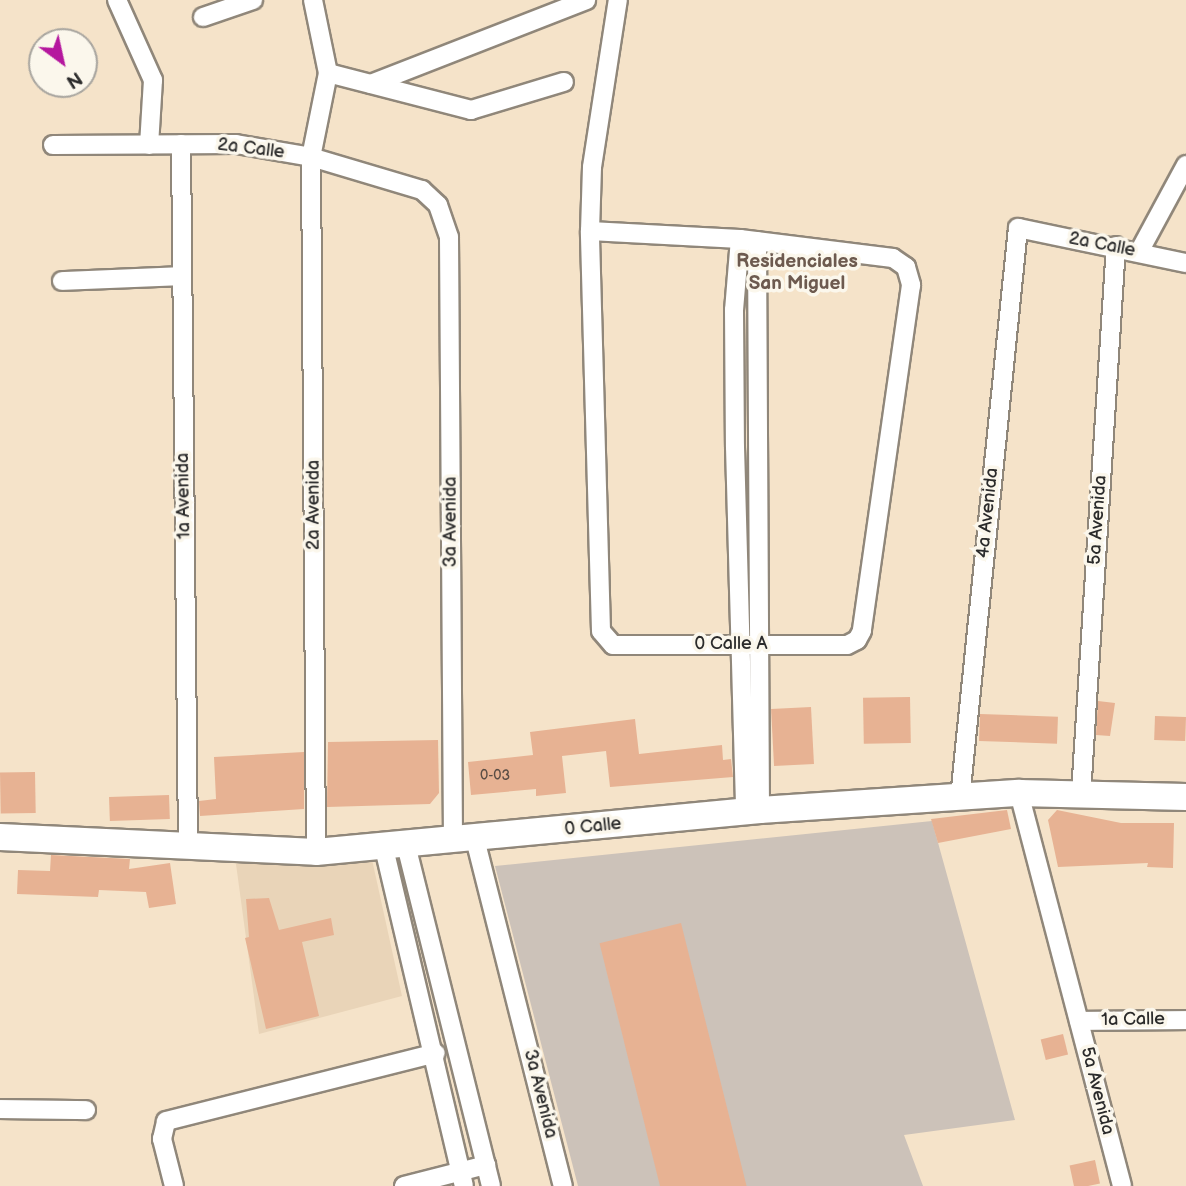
<!DOCTYPE html>
<style>
body{margin:0}
#map{position:relative;width:1186px;height:1186px;overflow:hidden;background:#f5e3c9;font-family:"Balsamiq Sans",sans-serif}
div>[style]{position:absolute}
.built>*{inset:0;background:#e9d4b8}
.industrial>*{inset:0;background:#ccc2b9}
.building>*{inset:0;background:#e7b293;transform-origin:0 0}
.roads{filter:drop-shadow(2px 0 #90877a) drop-shadow(-2px 0 #90877a) drop-shadow(0 2px #90877a) drop-shadow(0 -2px #90877a)}
.street>*{height:18px;margin:-9px;padding:0 9px;transform-origin:9px;border-radius:9px;background:#fff}
.primary>*{height:26px;margin:-13px;padding:0 13px;transform-origin:13px;border-radius:13px;background:#fff}
span{translate:-50% -50%;white-space:nowrap;text-align:center;line-height:1.15;-webkit-text-stroke:7px #fbf7ec;paint-order:stroke}
.number-label{font-size:14px;color:#5a4d45}
.number-label span{-webkit-text-stroke-width:0}
.street-label{font-size:18px;color:#2b2b2b}
.neighbourhood-label{font-size:19px;color:#6d5a4f;font-weight:700}
.north{position:absolute;left:28px;top:28px;width:70px;height:70px;box-sizing:border-box;background:#fbf7ec;border:2px solid #a8a59f;border-radius:50%;rotate:147deg;font-size:19px;font-weight:700;line-height:28px;text-align:center;color:#2b2b2b}
.north::after{content:'';display:block;margin:auto;width:24px;height:32px;background:#b5179e;clip-path:polygon(50% 0,100% 100%,50% 72%,0 100%)}
</style>
<div id="map">
<div class="built">
<i style="clip-path:polygon(371px 855px,402px 996px,259px 1034px,236px 864px)"></i>
</div>
<div class="industrial">
<i style="clip-path:polygon(932px 821px,1015px 1120px,904px 1135px,923px 1186px,578px 1186px,495px 866px)"></i>
</div>
<div class="building">
<i style="left:910px;top:697px;width:46px;height:47px;rotate:89deg"></i>
<i style="clip-path:polygon(1098px 701px,1115px 703px,1110px 736px,1096px 735px)"></i>
<i style="left:811px;top:707px;width:57px;height:40px;rotate:87deg"></i>
<i style="left:980px;top:714px;width:78px;height:27px;rotate:2deg"></i>
<i style="left:1155px;top:716px;width:31px;height:24px;rotate:2deg"></i>
<i style="clip-path:polygon(635px 719px,639px 754px,722px 745px,723px 760px,731px 759px,733px 777px,610px 787px,606px 751px,562px 756px,566px 793px,536px 796px,536px 789px,471px 795px,468px 762px,533px 755px,530px 732px)"></i>
<i style="clip-path:polygon(438px 740px,439px 793px,430px 804px,327px 807px,328px 742px)"></i>
<i style="clip-path:polygon(304px 752px,304px 809px,200px 816px,199px 801px,216px 799px,214px 757px)"></i>
<i style="left:35px;top:772px;width:41px;height:35px;rotate:89deg"></i>
<i style="left:169px;top:795px;width:24px;height:60px;rotate:88deg"></i>
<i style="clip-path:polygon(1007px 810px,1011px 829px,938px 843px,931px 819px)"></i>
<i style="clip-path:polygon(1057px 810px,1121px 823px,1174px 823px,1173px 868px,1147px 867px,1148px 863px,1058px 867px,1048px 820px)"></i>
<i style="clip-path:polygon(51px 855px,130px 859px,129px 869px,170px 863px,176px 904px,149px 908px,146px 892px,99px 890px,98px 897px,17px 894px,18px 870px,50px 871px)"></i>
<i style="clip-path:polygon(269px 898px,279px 930px,331px 918px,334px 935px,302px 942px,319px 1016px,266px 1029px,245px 938px,249px 937px,246px 899px)"></i>
<i style="left:681px;top:923px;width:271px;height:84px;rotate:76deg"></i>
<i style="left:1063px;top:1034px;width:21px;height:23px;rotate:76deg"></i>
<i style="left:1095px;top:1160px;width:24px;height:26px;rotate:78deg"></i>
</div>
<div class="roads">
<div class="street">
<i style="left:117px;top:0;width:88px;rotate:65.8deg"></i>
<i style="left:153px;top:80px;width:65px;rotate:93.5deg"></i>
<i style="left:313px;top:0;width:75px;rotate:78.4deg"></i>
<i style="left:328px;top:73px;width:86px;rotate:101.4deg"></i>
<i style="left:311px;top:157px;width:695px;rotate:89.59deg"></i>
<i style="left:203px;top:17px;width:53px;rotate:-18.8deg"></i>
<i style="left:328px;top:73px;width:148px;rotate:14.5deg"></i>
<i style="left:471px;top:110px;width:97px;rotate:-16.8deg"></i>
<i style="left:371px;top:84px;width:231px;rotate:-21.3deg"></i>
<i style="left:181px;top:144px;width:704px;rotate:89.43deg"></i>
<i style="left:53px;top:145px;width:183px;rotate:-0.3deg"></i>
<i style="left:236px;top:144px;width:76px;rotate:9.8deg"></i>
<i style="left:311px;top:157px;width:116px;rotate:16.6deg"></i>
<i style="left:422px;top:190px;width:22px;rotate:43deg"></i>
<i style="left:438px;top:205px;width:34px;rotate:71deg"></i>
<i style="left:449px;top:237px;width:604px;rotate:89.62deg"></i>
<i style="left:590px;top:231px;width:150px;rotate:3.1deg"></i>
<i style="left:740px;top:239px;width:154px;rotate:7.1deg"></i>
<i style="left:893px;top:258px;width:16px;rotate:35deg"></i>
<i style="left:906px;top:267px;width:19px;rotate:74deg"></i>
<i style="left:911px;top:285px;width:349px;rotate:98.1deg"></i>
<i style="left:862px;top:631px;width:10px;rotate:119deg"></i>
<i style="left:857px;top:640px;width:11px;rotate:153deg"></i>
<i style="left:847px;top:645px;width:234px;rotate:180deg"></i>
<i style="left:613px;top:645px;width:18px;rotate:-131deg"></i>
<i style="left:601px;top:631px;width:400px;rotate:-91.6deg"></i>
<i style="left:590px;top:231px;width:64px;rotate:-88.2deg"></i>
<i style="left:592px;top:167px;width:169px;rotate:-81.2deg"></i>
<i style="left:740px;top:239px;width:71px;rotate:94.8deg"></i>
<i style="left:734px;top:310px;width:137px;rotate:89.6deg"></i>
<i style="left:735px;top:447px;width:365px;rotate:88.4deg"></i>
<i style="left:757px;top:241px;width:569px;rotate:89.7deg"></i>
<i style="left:1139px;top:252px;width:99px;rotate:-61.6deg"></i>
<i style="left:62px;top:281px;width:119px;rotate:-2.4deg"></i>
<i style="left:1019px;top:793px;width:406px;rotate:75.3deg"></i>
<i style="left:1081px;top:794px;width:549px;rotate:-86.35deg"></i>
<i style="left:960px;top:798px;width:573px;rotate:-84.19deg"></i>
<i style="left:1018px;top:228px;width:172px;rotate:11.8deg"></i>
<i style="left:475px;top:839px;width:358px;rotate:75.8deg"></i>
<i style="left:406px;top:845px;width:351px;rotate:76deg"></i>
<i style="left:384px;top:848px;width:347px;rotate:76.7deg"></i>
<i style="left:1079px;top:1021px;width:107px;rotate:-0.5deg"></i>
<i style="left:0;top:1109px;width:86px;rotate:0.7deg"></i>
<i style="left:174px;top:1186px;width:49px;rotate:-104.3deg"></i>
<i style="left:162px;top:1139px;width:18px;rotate:-77deg"></i>
<i style="left:166px;top:1121px;width:278px;rotate:-14.1deg"></i>
<i style="left:404px;top:1186px;width:85px;rotate:-14.4deg"></i>
</div>
<div class="primary">
<i style="left:0;top:837px;width:316px;rotate:2.7deg"></i>
<i style="left:316px;top:852px;width:446px;rotate:-5.4deg"></i>
<i style="left:760px;top:810px;width:260px;rotate:-3.8deg"></i>
<i style="left:1019px;top:793px;width:167px;rotate:1.4deg"></i>
</div>
</div>
<div class="number-label">
<span style="left:495px;top:776px">0-03</span>
</div>
<div class="street-label">
<span style="left:251px;top:149px;rotate:7deg">2a Calle</span>
<span style="left:1102px;top:245px;rotate:11deg">2a Calle</span>
<span style="left:184px;top:496px;rotate:-91deg">1a Avenida</span>
<span style="left:314px;top:505px;rotate:-90deg">2a Avenida</span>
<span style="left:988px;top:513px;rotate:-84deg">4a Avenida</span>
<span style="left:1098px;top:520px;rotate:-86deg">5a Avenida</span>
<span style="left:451px;top:522px;rotate:-90deg">3a Avenida</span>
<span style="left:731px;top:644px">0 Calle A</span>
<span style="left:593px;top:827px;rotate:-6deg">0 Calle</span>
<span style="left:1133px;top:1020px;rotate:-1deg">1a Calle</span>
<span style="left:1097px;top:1091px;rotate:76deg">5a Avenida</span>
<span style="left:540px;top:1094px;rotate:76deg">3a Avenida</span>
</div>
<div class="neighbourhood-label">
<span style="left:797px;top:273px">Residenciales<br>San Miguel</span>
</div>
<div class="north">N</div>
</div>
